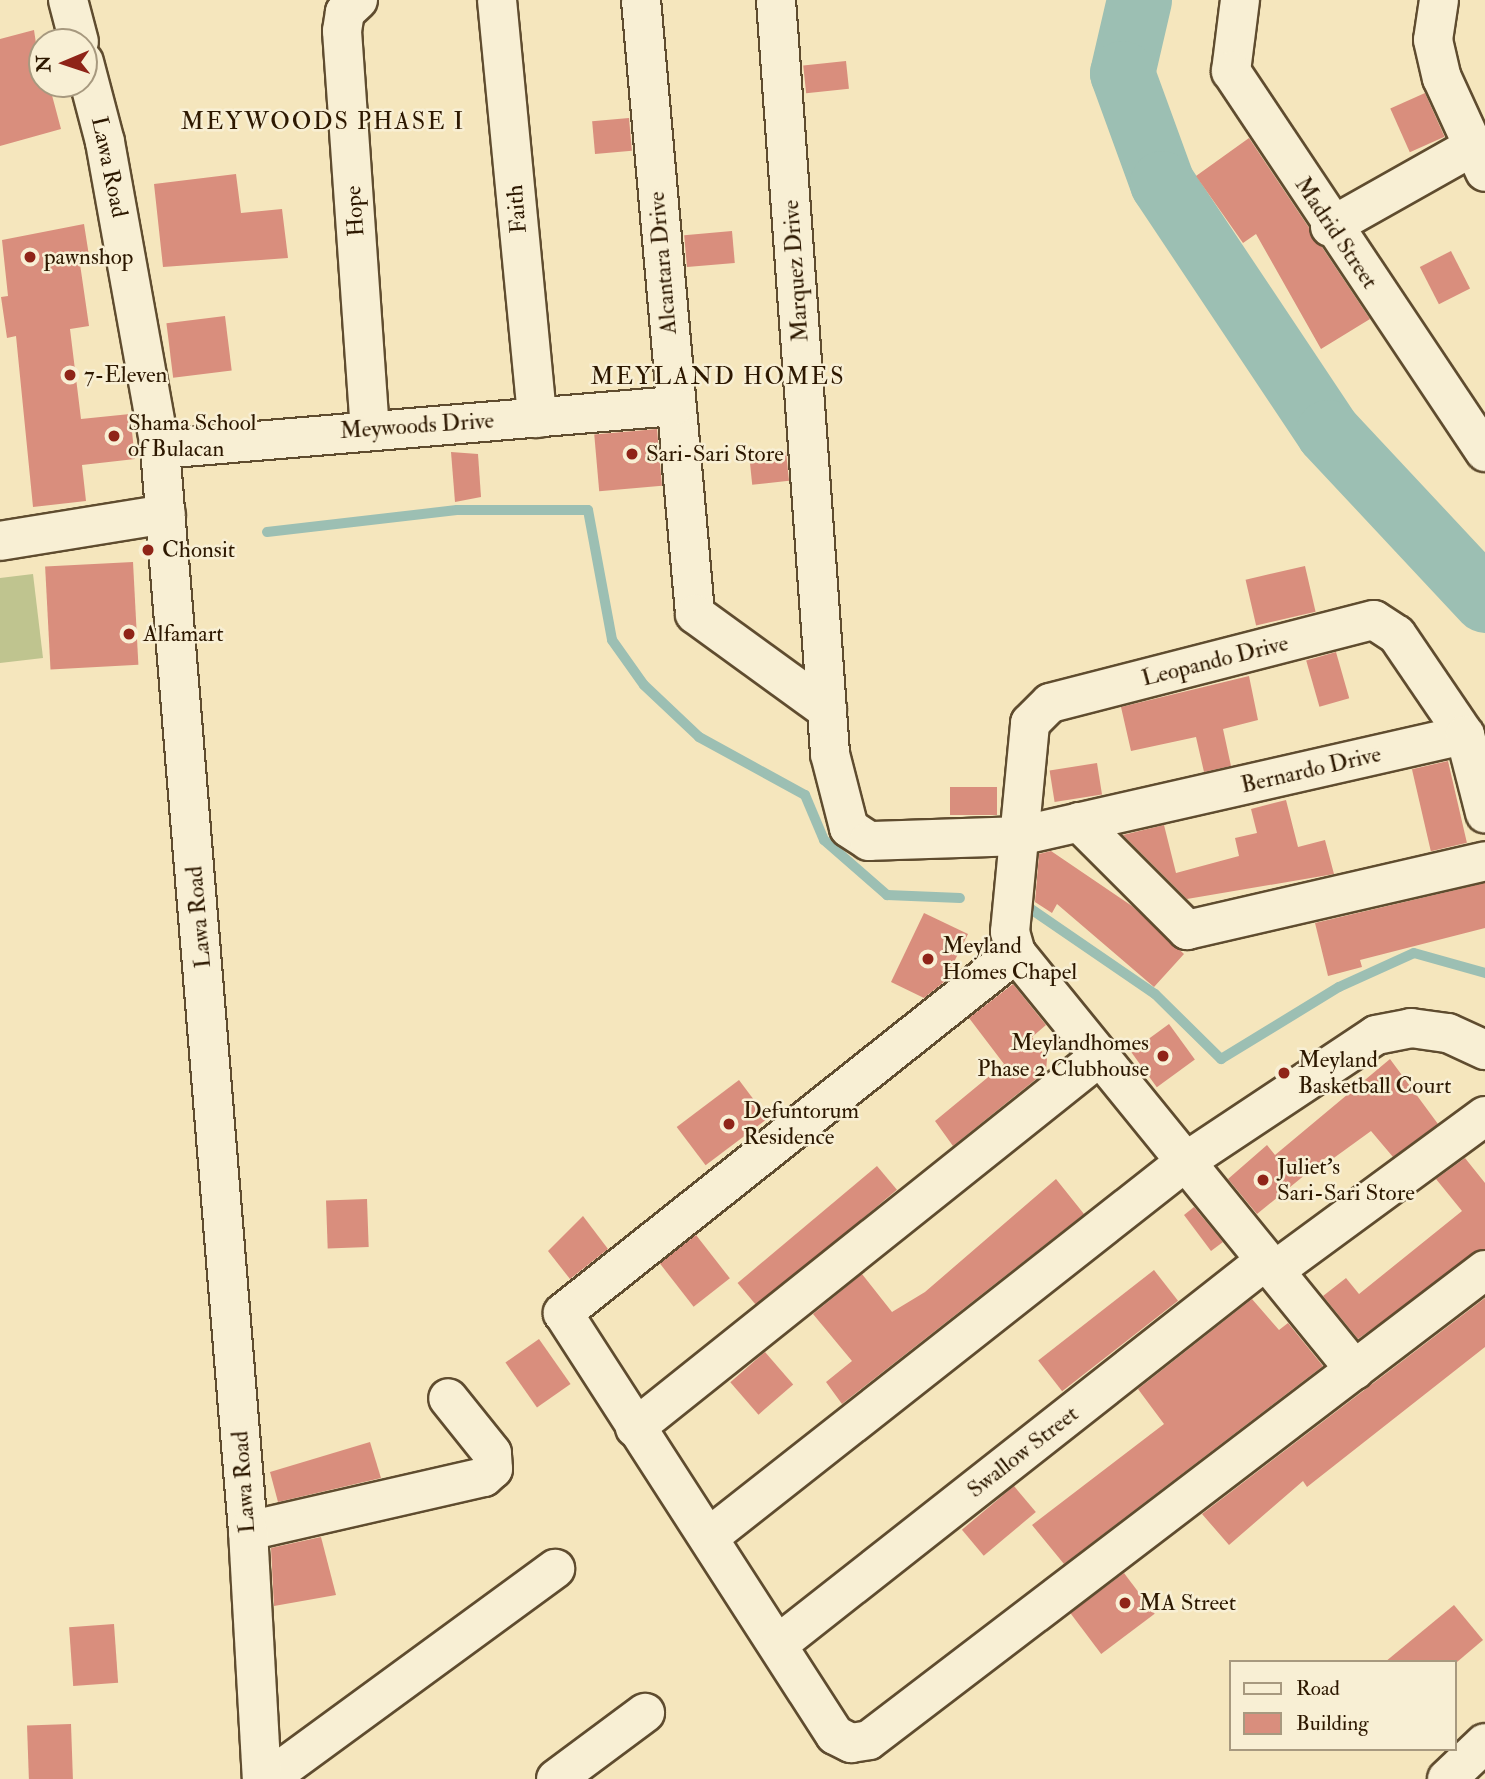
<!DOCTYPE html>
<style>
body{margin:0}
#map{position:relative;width:1485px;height:1779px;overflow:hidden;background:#f5e6bd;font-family:"IM FELL Double Pica",serif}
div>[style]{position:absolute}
.green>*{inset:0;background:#bfc48f}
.stream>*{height:10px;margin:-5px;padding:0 5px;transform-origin:5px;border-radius:5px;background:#9cbfb3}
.river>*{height:65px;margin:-32.5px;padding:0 32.5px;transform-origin:32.5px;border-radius:32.5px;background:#9cbfb3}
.building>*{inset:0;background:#d98e7d;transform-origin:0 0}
.roads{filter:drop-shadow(2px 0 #5f4c2f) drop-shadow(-2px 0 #5f4c2f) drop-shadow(0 2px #5f4c2f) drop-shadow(0 -2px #5f4c2f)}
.street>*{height:38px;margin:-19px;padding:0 19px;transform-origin:19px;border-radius:19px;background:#f8efd4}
.secondary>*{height:38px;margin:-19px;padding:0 19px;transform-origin:19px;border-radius:19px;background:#f8efd4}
.dots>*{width:19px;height:19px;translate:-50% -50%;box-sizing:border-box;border:4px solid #f8efd4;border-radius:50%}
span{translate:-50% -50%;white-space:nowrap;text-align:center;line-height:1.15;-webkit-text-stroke:5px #f8efd4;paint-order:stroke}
.street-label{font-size:23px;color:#2d1800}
.poi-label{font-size:23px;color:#2d1800}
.left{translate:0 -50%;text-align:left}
.right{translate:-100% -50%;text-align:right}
.neighbourhood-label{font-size:24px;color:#2d1800;letter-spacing:2px}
.legend{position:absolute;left:1229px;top:1660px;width:228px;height:91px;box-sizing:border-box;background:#f8efd4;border:2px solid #a7997f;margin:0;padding:9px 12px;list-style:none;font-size:21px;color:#2d1800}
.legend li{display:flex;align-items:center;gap:14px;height:35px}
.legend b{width:35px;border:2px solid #a7997f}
.north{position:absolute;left:28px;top:28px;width:70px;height:70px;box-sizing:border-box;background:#f8efd4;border:2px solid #a7997f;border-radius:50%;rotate:268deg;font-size:19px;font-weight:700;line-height:28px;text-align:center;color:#2d1800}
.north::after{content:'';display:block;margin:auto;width:24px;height:32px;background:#8f2418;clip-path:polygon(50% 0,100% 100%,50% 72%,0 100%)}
</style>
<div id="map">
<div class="green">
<i style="clip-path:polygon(33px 574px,43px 658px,0 663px,0 578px)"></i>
</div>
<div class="stream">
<i style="left:267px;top:532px;width:191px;rotate:-6.6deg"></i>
<i style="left:457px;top:510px;width:131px"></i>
<i style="left:588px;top:510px;width:132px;rotate:79.5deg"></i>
<i style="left:612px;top:640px;width:55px;rotate:54.6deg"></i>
<i style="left:644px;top:685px;width:76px;rotate:43.4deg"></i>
<i style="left:699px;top:737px;width:121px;rotate:28.7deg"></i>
<i style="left:805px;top:795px;width:49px;rotate:67.1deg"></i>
<i style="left:824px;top:840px;width:84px;rotate:41.1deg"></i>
<i style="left:887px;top:895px;width:73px;rotate:2.4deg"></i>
<i style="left:1028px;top:907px;width:154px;rotate:34.4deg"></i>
<i style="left:1155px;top:994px;width:93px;rotate:44.6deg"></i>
<i style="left:1221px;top:1059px;width:138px;rotate:-31.4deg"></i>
<i style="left:1339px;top:987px;width:82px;rotate:-24.4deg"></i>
<i style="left:1414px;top:953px;width:74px;rotate:15.7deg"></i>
</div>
<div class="river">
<i style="left:1139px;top:0;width:75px;rotate:103.1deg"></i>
<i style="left:1122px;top:73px;width:117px;rotate:70deg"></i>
<i style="left:1162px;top:183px;width:299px;rotate:56.3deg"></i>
<i style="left:1328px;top:432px;width:230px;rotate:46.9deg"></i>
</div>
<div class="building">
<i style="clip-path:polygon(34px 30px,42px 84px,49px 84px,61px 129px,0 146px,0 39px)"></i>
<i style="left:846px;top:61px;width:28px;height:43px;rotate:84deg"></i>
<i style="left:1425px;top:93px;width:48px;height:38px;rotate:66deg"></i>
<i style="left:629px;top:118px;width:33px;height:37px;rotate:85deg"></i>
<i style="clip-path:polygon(1249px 138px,1370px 319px,1321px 349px,1256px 234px,1243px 243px,1196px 176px)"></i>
<i style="clip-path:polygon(236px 174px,241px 213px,282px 209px,288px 258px,163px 267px,154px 184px)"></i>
<i style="clip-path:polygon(84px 224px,90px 262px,80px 264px,89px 326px,70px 329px,81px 419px,130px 414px,135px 459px,82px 465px,86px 501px,33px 507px,16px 336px,7px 338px,1px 297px,8px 296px,2px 240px)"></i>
<i style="left:732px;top:231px;width:32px;height:48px;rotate:85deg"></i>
<i style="left:1451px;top:251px;width:42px;height:35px;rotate:63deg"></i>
<i style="left:225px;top:316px;width:55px;height:59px;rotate:83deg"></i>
<i style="left:657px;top:429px;width:57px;height:63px;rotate:85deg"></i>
<i style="clip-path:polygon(451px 452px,478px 454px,481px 497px,455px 502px)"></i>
<i style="left:786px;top:452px;width:29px;height:37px;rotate:84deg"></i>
<i style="left:133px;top:562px;width:103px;height:88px;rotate:87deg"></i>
<i style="left:1305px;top:566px;width:47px;height:61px;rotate:77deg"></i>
<i style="left:1336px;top:652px;width:48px;height:31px;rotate:74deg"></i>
<i style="clip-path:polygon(1249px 676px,1258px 720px,1223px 729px,1231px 766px,1204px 772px,1196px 737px,1131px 751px,1121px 707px)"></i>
<i style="left:1448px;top:761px;width:84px;height:37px;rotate:77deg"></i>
<i style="left:1097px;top:763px;width:32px;height:48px;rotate:81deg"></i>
<i style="left:997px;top:787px;width:28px;height:47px;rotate:90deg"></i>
<i style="clip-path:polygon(1286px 800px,1298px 847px,1325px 840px,1334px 874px,1187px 899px,1123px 835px,1164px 825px,1176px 873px,1239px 856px,1235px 838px,1257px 833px,1251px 809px)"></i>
<i style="clip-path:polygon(1051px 851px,1132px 906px,1184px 954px,1154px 987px,1057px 904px,1052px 913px,1035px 902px,1039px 854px)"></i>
<i style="clip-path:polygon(1485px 883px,1485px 928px,1360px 960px,1362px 967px,1328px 976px,1315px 923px)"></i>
<i style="clip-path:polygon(924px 913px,968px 934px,944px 982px,924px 998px,891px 982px)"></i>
<i style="clip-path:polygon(1013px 984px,1046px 1025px,1032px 1037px,1047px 1059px,1046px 1071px,953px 1146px,935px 1121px,1004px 1064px,969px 1018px)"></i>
<i style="left:1169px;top:1024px;width:44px;height:47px;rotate:54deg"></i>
<i style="clip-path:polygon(1390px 1059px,1438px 1124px,1393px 1157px,1371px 1131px,1331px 1160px,1328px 1156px,1257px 1214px,1228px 1179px,1267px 1145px,1275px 1155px)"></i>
<i style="left:739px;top:1080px;width:48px;height:78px;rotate:53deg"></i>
<i style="clip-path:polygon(1465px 1158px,1485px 1183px,1485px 1249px,1358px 1339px,1323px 1296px,1346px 1278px,1359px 1294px,1462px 1211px,1436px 1179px)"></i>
<i style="left:877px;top:1166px;width:31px;height:182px;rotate:50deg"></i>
<i style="clip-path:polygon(1056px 1179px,1084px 1214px,842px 1404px,826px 1382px,852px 1361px,813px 1314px,862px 1274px,892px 1312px,925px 1292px)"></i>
<i style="left:367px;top:1199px;width:48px;height:41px;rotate:88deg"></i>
<i style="clip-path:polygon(1194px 1207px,1223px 1242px,1211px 1251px,1184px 1215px)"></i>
<i style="clip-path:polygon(583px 1216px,608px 1249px,570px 1279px,548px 1251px)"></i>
<i style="left:696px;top:1235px;width:55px;height:46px;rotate:52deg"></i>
<i style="left:1154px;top:1270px;width:39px;height:147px;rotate:52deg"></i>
<i style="clip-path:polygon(1485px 1298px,1485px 1347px,1307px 1487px,1303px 1481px,1229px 1545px,1202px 1514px)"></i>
<i style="clip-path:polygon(1252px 1299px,1279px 1330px,1288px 1323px,1323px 1366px,1064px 1564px,1032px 1525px,1164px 1424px,1138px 1389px)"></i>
<i style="left:539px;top:1339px;width:55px;height:41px;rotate:55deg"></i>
<i style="left:765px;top:1352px;width:43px;height:46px;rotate:49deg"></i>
<i style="clip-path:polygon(370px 1442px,381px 1478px,278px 1502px,270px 1472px)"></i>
<i style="left:1014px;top:1486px;width:34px;height:68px;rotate:50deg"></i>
<i style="clip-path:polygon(321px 1537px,336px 1595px,274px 1606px,271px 1548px)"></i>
<i style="left:1124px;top:1573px;width:51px;height:67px;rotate:53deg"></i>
<i style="clip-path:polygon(1454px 1605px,1483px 1640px,1457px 1662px,1385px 1662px)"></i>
<i style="left:114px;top:1624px;width:59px;height:45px;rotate:86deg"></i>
<i style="left:71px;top:1724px;width:55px;height:44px;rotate:88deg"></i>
</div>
<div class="roads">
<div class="street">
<i style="left:358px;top:0;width:18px;rotate:137deg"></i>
<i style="left:345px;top:12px;width:19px;rotate:99deg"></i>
<i style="left:342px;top:31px;width:398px;rotate:86deg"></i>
<i style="left:497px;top:0;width:420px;rotate:84.5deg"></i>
<i style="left:641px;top:0;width:616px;rotate:84.97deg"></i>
<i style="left:695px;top:614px;width:163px;rotate:36deg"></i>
<i style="left:776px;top:0;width:756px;rotate:85.9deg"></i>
<i style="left:830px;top:754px;width:76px;rotate:75.6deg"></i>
<i style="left:849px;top:828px;width:24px;rotate:33deg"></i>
<i style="left:869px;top:841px;width:150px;rotate:-1.9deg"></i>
<i style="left:1019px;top:836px;width:457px;rotate:-12.8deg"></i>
<i style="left:1240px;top:0;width:72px;rotate:97.2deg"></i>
<i style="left:1231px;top:71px;width:458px;rotate:56.3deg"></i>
<i style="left:1439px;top:0;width:40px;rotate:98.5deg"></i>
<i style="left:1433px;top:40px;width:39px;rotate:77deg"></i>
<i style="left:1442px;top:78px;width:103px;rotate:65.4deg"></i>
<i style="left:1330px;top:227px;width:163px;rotate:-29.4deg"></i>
<i style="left:160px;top:449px;width:516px;rotate:-4.78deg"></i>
<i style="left:0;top:541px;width:168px;rotate:-9.2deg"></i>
<i style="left:1079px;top:822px;width:153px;rotate:45deg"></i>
<i style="left:1187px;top:930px;width:306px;rotate:-13deg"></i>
<i style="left:1016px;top:953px;width:579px;rotate:141.53deg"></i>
<i style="left:563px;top:1313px;width:502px;rotate:57.2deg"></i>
<i style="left:835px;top:1735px;width:18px;rotate:27deg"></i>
<i style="left:851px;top:1743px;width:18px;rotate:-9deg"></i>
<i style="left:869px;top:1740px;width:775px;rotate:-37.34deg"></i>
<i style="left:1274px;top:1271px;width:262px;rotate:-36.3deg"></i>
<i style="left:1355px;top:1370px;width:537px;rotate:-129.11deg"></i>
<i style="left:1016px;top:953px;width:22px;rotate:-106deg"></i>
<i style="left:1010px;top:932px;width:210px;rotate:-84.5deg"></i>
<i style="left:1030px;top:723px;width:28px;rotate:-45deg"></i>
<i style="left:1050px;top:703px;width:334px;rotate:-14.4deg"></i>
<i style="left:1374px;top:620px;width:27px;rotate:33deg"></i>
<i style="left:1397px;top:635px;width:121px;rotate:55.8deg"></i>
<i style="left:1465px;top:735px;width:81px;rotate:75.6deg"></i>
<i style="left:635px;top:1428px;width:594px;rotate:-38.64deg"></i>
<i style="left:248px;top:1531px;width:242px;rotate:-12.9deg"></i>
<i style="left:484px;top:1477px;width:12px;rotate:-42deg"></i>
<i style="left:493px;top:1469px;width:16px;rotate:-94deg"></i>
<i style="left:492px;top:1453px;width:70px;rotate:-128.7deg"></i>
<i style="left:709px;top:1537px;width:606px;rotate:-38.23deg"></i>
<i style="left:1185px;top:1162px;width:229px;rotate:-33.6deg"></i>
<i style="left:1376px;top:1035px;width:36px;rotate:-11deg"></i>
<i style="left:1411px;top:1028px;width:37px;rotate:8deg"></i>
<i style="left:1448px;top:1033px;width:41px;rotate:24.7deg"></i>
<i style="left:781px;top:1642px;width:616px;rotate:-38.21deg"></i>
<i style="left:268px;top:1779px;width:356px;rotate:-36.2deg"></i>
<i style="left:556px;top:1779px;width:111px;rotate:-36.6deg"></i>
<i style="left:1447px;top:1779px;width:52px;rotate:-43.5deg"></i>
</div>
<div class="secondary">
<i style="left:68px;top:0;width:43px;rotate:75.3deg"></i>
<i style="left:84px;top:62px;width:83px;rotate:75.3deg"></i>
<i style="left:105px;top:142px;width:312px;rotate:79.8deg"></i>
<i style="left:160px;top:449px;width:1086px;rotate:85.35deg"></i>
<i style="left:248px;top:1531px;width:248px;rotate:86.8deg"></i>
</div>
</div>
<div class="dots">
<i style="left:30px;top:257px;background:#8f2418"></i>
<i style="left:70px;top:375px;background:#8f2418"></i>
<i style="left:114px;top:436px;background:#8f2418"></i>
<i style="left:632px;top:454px;background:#8f2418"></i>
<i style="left:148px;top:550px;background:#8f2418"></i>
<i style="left:129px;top:634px;background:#8f2418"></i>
<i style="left:928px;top:959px;background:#8f2418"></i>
<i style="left:1163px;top:1056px;background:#8f2418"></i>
<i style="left:1284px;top:1073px;background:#8f2418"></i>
<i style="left:729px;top:1124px;background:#8f2418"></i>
<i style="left:1263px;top:1180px;background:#8f2418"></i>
<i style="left:1125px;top:1603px;background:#8f2418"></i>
</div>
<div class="street-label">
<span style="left:109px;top:167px;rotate:78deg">Lawa Road</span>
<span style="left:517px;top:209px;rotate:-95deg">Faith</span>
<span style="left:355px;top:211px;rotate:-94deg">Hope</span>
<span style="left:1336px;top:233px;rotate:56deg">Madrid Street</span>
<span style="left:663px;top:263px;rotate:-95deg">Alcantara Drive</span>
<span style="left:796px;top:271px;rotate:-94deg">Marquez Drive</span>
<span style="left:417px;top:426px;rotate:-4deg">Meywoods Drive</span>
<span style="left:1215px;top:661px;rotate:-14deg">Leopando Drive</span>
<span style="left:1311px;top:770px;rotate:-13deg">Bernardo Drive</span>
<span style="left:199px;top:917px;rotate:-95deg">Lawa Road</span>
<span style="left:1023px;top:1452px;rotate:-38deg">Swallow Street</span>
<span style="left:244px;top:1482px;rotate:-94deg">Lawa Road</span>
</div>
<div class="poi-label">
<span class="left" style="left:44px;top:257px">pawnshop</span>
<span class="left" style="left:84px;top:375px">7-Eleven</span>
<span class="left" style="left:128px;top:436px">Shama School<br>of Bulacan</span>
<span class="left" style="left:646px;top:454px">Sari-Sari Store</span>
<span class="left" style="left:162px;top:550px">Chonsit</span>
<span class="left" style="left:143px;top:634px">Alfamart</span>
<span class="left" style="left:942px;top:959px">Meyland<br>Homes Chapel</span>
<span class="right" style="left:1149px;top:1056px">Meylandhomes<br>Phase 2 Clubhouse</span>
<span class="left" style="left:1298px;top:1073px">Meyland<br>Basketball Court</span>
<span class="left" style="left:743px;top:1124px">Defuntorum<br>Residence</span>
<span class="left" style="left:1277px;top:1180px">Juliet's<br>Sari-Sari Store</span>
<span class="left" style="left:1139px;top:1603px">MA Street</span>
</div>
<div class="neighbourhood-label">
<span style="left:323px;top:122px">MEYWOODS PHASE I</span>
<span style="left:718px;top:377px">MEYLAND HOMES</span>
</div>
<ul class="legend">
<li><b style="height:9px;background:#f8efd4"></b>Road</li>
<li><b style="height:19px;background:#d98e7d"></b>Building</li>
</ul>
<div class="north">N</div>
</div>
